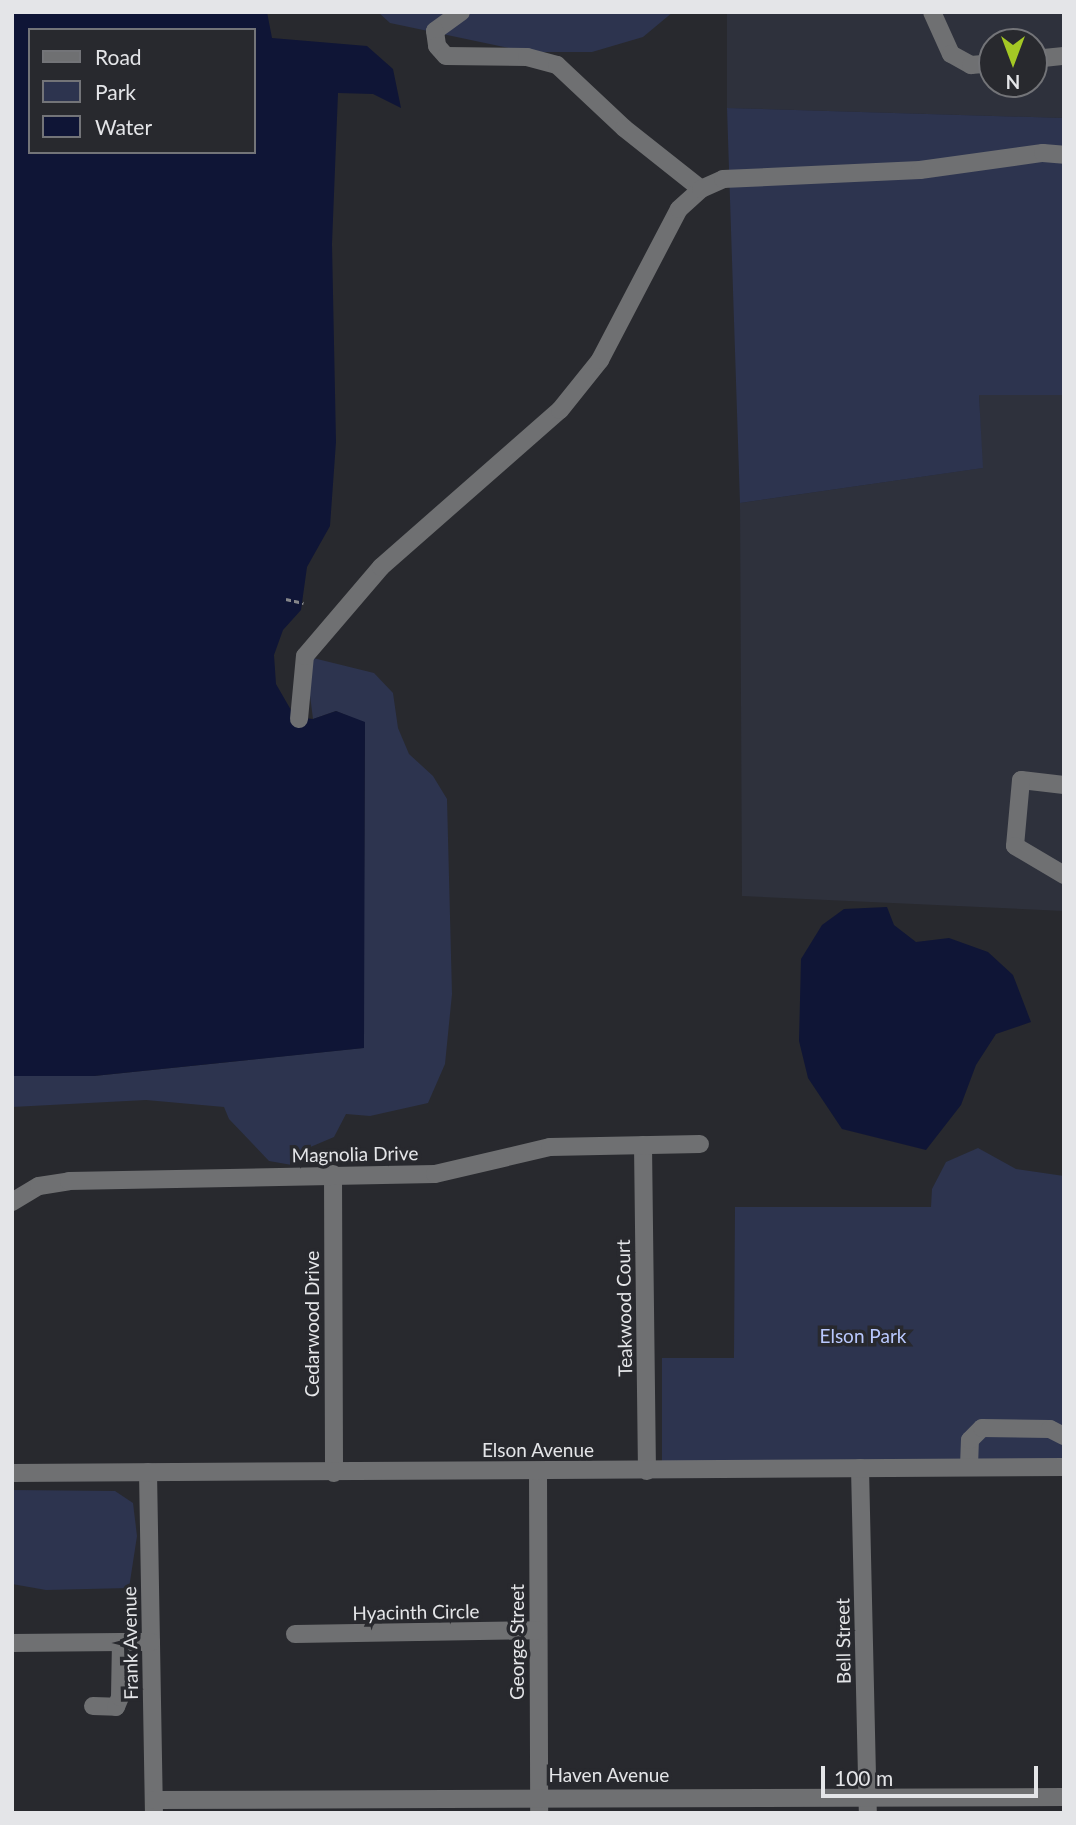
<!DOCTYPE html>
<style>
body{margin:0}
#map{position:relative;width:1076px;height:1825px;overflow:hidden;background:#28292e;font-family:Lato,sans-serif}
div>[style]{position:absolute}
.built>*{inset:0;background:#2e313c}
.green>*{inset:0;background:#2d344f}
.water>*{inset:0;background:#0f1536}
.path>*{height:2.5px;margin-top:-1.25px;transform-origin:0;background:repeating-linear-gradient(90deg,#85868a 0 5px,transparent 0 8.5px)}
.minor>*{height:18px;margin:-9px;padding:0 9px;transform-origin:9px;border-radius:9px;background:#6f7072}
span{translate:-50% -50%;white-space:nowrap;text-align:center;line-height:1.15;-webkit-text-stroke:7px #28292e;paint-order:stroke}
.street-label{font-size:19px;color:#e4e5e8}
.park-label{font-size:19px;color:#b9c8fd}
.frame{position:absolute;inset:0;border:14px solid #e4e5e8;pointer-events:none}
.legend{position:absolute;left:28px;top:28px;width:228px;height:126px;box-sizing:border-box;background:#28292e;border:2px solid #737478;margin:0;padding:9px 12px;list-style:none;font-size:21px;color:#e4e5e8}
.legend li{display:flex;align-items:center;gap:14px;height:35px}
.legend b{width:35px;border:2px solid #737478}
.north{position:absolute;left:978px;top:28px;width:70px;height:70px;box-sizing:border-box;background:#28292e;border:2px solid #737478;border-radius:50%;rotate:180deg;font-size:19px;font-weight:700;line-height:28px;text-align:center;color:#e4e5e8}
.north::after{content:'';display:block;margin:auto;width:24px;height:32px;background:#a4c825;clip-path:polygon(50% 0,100% 100%,50% 72%,0 100%)}
.scale{position:absolute;left:821px;top:1766px;width:217px;height:32px;box-sizing:border-box;border:4px solid #e4e5e8;border-top:0;padding-left:9px;font-size:21px;line-height:24px;white-space:nowrap;color:#e4e5e8;-webkit-text-stroke:5px #28292e;paint-order:stroke}
</style>
<div id="map">
<div class="built">
<i style="clip-path:polygon(evenodd,727px 12px,1064px 12px,1064px 118px,727px 108px,727px 12px,992px 42px,1034px 42px,1034px 84px,992px 84px,992px 42px)"></i>
<i style="clip-path:polygon(979px 395px,1064px 395px,1064px 911px,742px 896px,740px 503px,982px 468px)"></i>
</div>
<div class="green">
<i style="clip-path:polygon(378px 12px,673px 12px,643px 37px,592px 52px,528px 52px,390px 23px)"></i>
<i style="clip-path:polygon(727px 108px,1064px 118px,1064px 395px,979px 395px,983px 468px,740px 503px)"></i>
<i style="clip-path:polygon(305px 656px,374px 673px,393px 693px,398px 728px,409px 754px,433px 776px,447px 799px,452px 994px,445px 1064px,428px 1103px,370px 1116px,346px 1114px,334px 1137px,301px 1151px,292px 1165px,269px 1161px,229px 1119px,224px 1107px,146px 1100px,12px 1107px,12px 1076px,94px 1076px,363px 1048px,365px 723px,336px 711px,313px 719px)"></i>
<i style="clip-path:polygon(978px 1148px,1016px 1169px,1064px 1176px,1064px 1466px,662px 1465px,662px 1358px,734px 1358px,735px 1207px,931px 1207px,932px 1189px,946px 1162px)"></i>
<i style="clip-path:polygon(12px 1490px,115px 1491px,133px 1503px,137px 1536px,129px 1588px,46px 1590px,12px 1584px)"></i>
</div>
<div class="water">
<i style="clip-path:polygon(evenodd,12px 12px,267px 12px,272px 38px,367px 46px,393px 69px,401px 108px,373px 94px,338px 93px,332px 244px,336px 442px,330px 526px,307px 567px,301px 610px,283px 630px,274px 655px,276px 684px,295px 717px,313px 719px,336px 711px,365px 722px,364px 1048px,94px 1076px,12px 1076px,12px 12px,30px 30px,254px 30px,254px 152px,30px 152px,30px 30px)"></i>
<i style="clip-path:polygon(887px 907px,894px 925px,916px 942px,949px 938px,988px 952px,1013px 975px,1031px 1022px,996px 1034px,976px 1065px,961px 1105px,926px 1150px,842px 1129px,808px 1078px,799px 1041px,801px 959px,822px 925px,844px 909px)"></i>
</div>
<div class="path">
<i style="left:286px;top:599px;width:18px;rotate:13deg"></i>
</div>
<div class="minor">
<i style="left:461px;top:12px;width:32px;rotate:144deg"></i>
<i style="left:435px;top:31px;width:15px;rotate:82deg"></i>
<i style="left:437px;top:46px;width:13px;rotate:48deg"></i>
<i style="left:446px;top:56px;width:81px;rotate:0.7deg"></i>
<i style="left:527px;top:57px;width:31px;rotate:15deg"></i>
<i style="left:557px;top:65px;width:92px;rotate:43.2deg"></i>
<i style="left:624px;top:128px;width:98px;rotate:38.4deg"></i>
<i style="left:932px;top:12px;width:46px;rotate:65.7deg"></i>
<i style="left:951px;top:54px;width:23px;rotate:29deg"></i>
<i style="left:971px;top:65px;width:21px;rotate:-5deg"></i>
<i style="left:1034px;top:59px;width:30px;rotate:-6deg"></i>
<i style="left:299px;top:719px;width:63px;rotate:-84.6deg"></i>
<i style="left:305px;top:656px;width:117px;rotate:-49.5deg"></i>
<i style="left:381px;top:567px;width:238px;rotate:-41.3deg"></i>
<i style="left:560px;top:410px;width:64px;rotate:-51.3deg"></i>
<i style="left:600px;top:360px;width:170px;rotate:-62.4deg"></i>
<i style="left:679px;top:209px;width:30px;rotate:-42deg"></i>
<i style="left:701px;top:189px;width:24px;rotate:-24deg"></i>
<i style="left:723px;top:179px;width:197px;rotate:-2.6deg"></i>
<i style="left:920px;top:170px;width:124px;rotate:-7.9deg"></i>
<i style="left:1043px;top:153px;width:21px;rotate:5deg"></i>
<i style="left:1064px;top:785px;width:43px;rotate:-173.4deg"></i>
<i style="left:1021px;top:780px;width:66px;rotate:95.2deg"></i>
<i style="left:1015px;top:846px;width:57px;rotate:30.6deg"></i>
<i style="left:643px;top:1145px;width:326px;rotate:89.3deg"></i>
<i style="left:333px;top:1174px;width:299px;rotate:89.8deg"></i>
<i style="left:12px;top:1202px;width:31px;rotate:-31deg"></i>
<i style="left:39px;top:1186px;width:30px;rotate:-9deg"></i>
<i style="left:69px;top:1181px;width:366px;rotate:-1.1deg"></i>
<i style="left:435px;top:1174px;width:118px;rotate:-13.2deg"></i>
<i style="left:550px;top:1147px;width:150px;rotate:-1.1deg"></i>
<i style="left:969px;top:1467px;width:27px;rotate:-88deg"></i>
<i style="left:970px;top:1440px;width:17px;rotate:-45deg"></i>
<i style="left:982px;top:1428px;width:68px;rotate:0.8deg"></i>
<i style="left:1050px;top:1429px;width:16px;rotate:27deg"></i>
<i style="left:860px;top:1468px;width:345px;rotate:88.7deg"></i>
<i style="left:538px;top:1471px;width:342px;rotate:89.8deg"></i>
<i style="left:148px;top:1472px;width:341px;rotate:89deg"></i>
<i style="left:12px;top:1473px;width:1052px;rotate:-0.33deg"></i>
<i style="left:295px;top:1634px;width:243px;rotate:-0.9deg"></i>
<i style="left:12px;top:1643px;width:109px;rotate:-0.5deg"></i>
<i style="left:93px;top:1706px;width:23px;rotate:2deg"></i>
<i style="left:116px;top:1707px;width:11px;rotate:-68deg"></i>
<i style="left:120px;top:1697px;width:55px;rotate:-89deg"></i>
<i style="left:121px;top:1642px;width:30px"></i>
<i style="left:154px;top:1800px;width:910px;rotate:-0.19deg"></i>
</div>
<div class="street-label">
<span style="left:355px;top:1154px;rotate:-1deg">Magnolia Drive</span>
<span style="left:624px;top:1308px;rotate:-91deg">Teakwood Court</span>
<span style="left:312px;top:1324px;rotate:-90deg">Cedarwood Drive</span>
<span style="left:538px;top:1450px">Elson Avenue</span>
<span style="left:416px;top:1612px;rotate:-1deg">Hyacinth Circle</span>
<span style="left:843px;top:1641px;rotate:-91deg">Bell Street</span>
<span style="left:517px;top:1642px;rotate:-90deg">George Street</span>
<span style="left:130px;top:1643px;rotate:-91deg">Frank Avenue</span>
<span style="left:609px;top:1775px">Haven Avenue</span>
</div>
<div class="park-label">
<span style="left:863px;top:1336px">Elson Park</span>
</div>
<div class="frame"></div>
<ul class="legend">
<li><b style="height:9px;background:#6f7072"></b>Road</li>
<li><b style="height:19px;background:#2d344f"></b>Park</li>
<li><b style="height:19px;background:#0f1536"></b>Water</li>
</ul>
<div class="north">N</div>
<div class="scale">100 m</div>
</div>
